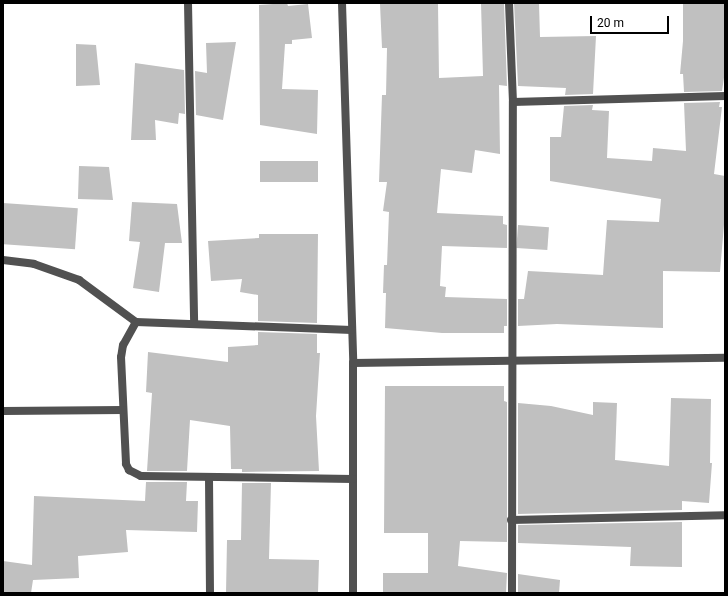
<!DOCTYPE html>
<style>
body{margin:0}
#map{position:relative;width:728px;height:596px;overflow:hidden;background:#fff;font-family:Roboto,sans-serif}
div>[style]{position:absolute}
.building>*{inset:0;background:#c0c0c0;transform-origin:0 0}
.street>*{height:8px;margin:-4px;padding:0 4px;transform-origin:4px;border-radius:4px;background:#515151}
span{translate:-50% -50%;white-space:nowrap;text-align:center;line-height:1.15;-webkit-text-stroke:3px #fff;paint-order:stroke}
.frame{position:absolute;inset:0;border:4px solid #000;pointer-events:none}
.scale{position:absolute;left:590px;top:16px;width:79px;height:18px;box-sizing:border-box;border:2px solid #000;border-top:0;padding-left:5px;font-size:12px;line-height:14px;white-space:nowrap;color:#000;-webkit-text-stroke:3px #fff;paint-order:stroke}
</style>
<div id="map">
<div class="building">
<i style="clip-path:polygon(287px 3px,288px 6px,308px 4px,312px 38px,292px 40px,292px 44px,285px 44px,282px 89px,318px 90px,317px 134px,260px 125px,259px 5px)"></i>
<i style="clip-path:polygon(481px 3px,504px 3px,507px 86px,499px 85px,500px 154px,475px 150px,472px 173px,441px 169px,437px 213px,503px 216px,503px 224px,507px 225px,507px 248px,442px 246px,440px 286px,446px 287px,445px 297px,507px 299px,507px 326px,504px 326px,504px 333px,442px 333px,385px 328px,386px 293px,383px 293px,384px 265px,387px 265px,389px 212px,383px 211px,387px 182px,379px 182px,382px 95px,386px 95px,387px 48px,382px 48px,380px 4px,438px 4px,439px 78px,483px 76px)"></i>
<i style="clip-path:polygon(514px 3px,539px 3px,540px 37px,596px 36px,593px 94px,565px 95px,566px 88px,518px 86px)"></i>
<i style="clip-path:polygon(683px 3px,725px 3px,725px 71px,722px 91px,684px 92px,683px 74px,680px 74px,683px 41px)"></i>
<i style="clip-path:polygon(236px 42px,223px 120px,196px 115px,195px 71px,207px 73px,206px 43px)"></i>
<i style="clip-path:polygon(76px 44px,96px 45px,100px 85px,76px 86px)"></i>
<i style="clip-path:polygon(135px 63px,184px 70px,185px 114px,179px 113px,178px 124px,155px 120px,156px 140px,131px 140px)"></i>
<i style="clip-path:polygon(720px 102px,719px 107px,722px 107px,714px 174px,725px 176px,725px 213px,720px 272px,663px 271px,663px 328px,557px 324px,518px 326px,518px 299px,524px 299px,528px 271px,603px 275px,607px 220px,659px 222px,661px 199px,550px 181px,550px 137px,561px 137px,564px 106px,593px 105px,592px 110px,609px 111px,607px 158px,652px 161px,653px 148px,686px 151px,684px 103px)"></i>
<i style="left:260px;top:161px;width:58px;height:21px"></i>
<i style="clip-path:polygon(79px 166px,109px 167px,113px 200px,78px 199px)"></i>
<i style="clip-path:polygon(132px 202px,177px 204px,182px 243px,165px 243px,159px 292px,133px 288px,140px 242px,129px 241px)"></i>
<i style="left:3px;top:203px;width:75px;height:41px;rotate:4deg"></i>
<i style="left:518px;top:225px;width:31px;height:23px;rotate:4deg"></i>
<i style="clip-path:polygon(259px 234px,318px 234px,317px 323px,258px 321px,258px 295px,240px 292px,242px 279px,211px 281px,208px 241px,259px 238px)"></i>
<i style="clip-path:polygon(258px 332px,317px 334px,317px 353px,320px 353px,316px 416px,319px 471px,242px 472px,242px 469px,231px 469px,230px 426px,190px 420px,187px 471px,147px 471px,152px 393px,146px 392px,148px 352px,228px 362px,228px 347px,258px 345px)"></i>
<i style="clip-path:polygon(385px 386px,504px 386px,504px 401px,507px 402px,507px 542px,460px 541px,458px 566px,507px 573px,506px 593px,383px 593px,383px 573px,428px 573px,428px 533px,384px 533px)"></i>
<i style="clip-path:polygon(671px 398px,711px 399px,710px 463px,712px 463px,709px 503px,682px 501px,682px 510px,518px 514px,518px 403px,551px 406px,593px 415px,593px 402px,617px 403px,615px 460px,669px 466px)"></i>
<i style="clip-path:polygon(146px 482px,187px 482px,186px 501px,198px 501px,197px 532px,126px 530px,128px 552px,78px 556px,79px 578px,33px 580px,31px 593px,3px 593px,3px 561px,32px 565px,34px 496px,145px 501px)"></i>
<i style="clip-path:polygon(242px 483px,271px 483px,269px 559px,319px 560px,318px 593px,226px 593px,227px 540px,241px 540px)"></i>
<i style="clip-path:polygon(682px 522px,682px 567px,630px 566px,631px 547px,518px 543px,518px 525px)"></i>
<i style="clip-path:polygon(518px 574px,560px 580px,559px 593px,518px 593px)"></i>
</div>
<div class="street">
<i style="left:188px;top:3px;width:321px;rotate:88.9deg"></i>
<i style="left:342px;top:3px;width:360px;rotate:88.2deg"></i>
<i style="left:353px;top:363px;width:230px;rotate:90deg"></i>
<i style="left:509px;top:3px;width:99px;rotate:87.7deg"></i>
<i style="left:513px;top:102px;width:212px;rotate:-1.6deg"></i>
<i style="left:3px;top:260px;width:31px;rotate:7deg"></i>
<i style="left:34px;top:264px;width:48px;rotate:19.6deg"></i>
<i style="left:79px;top:280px;width:71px;rotate:36.4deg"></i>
<i style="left:136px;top:322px;width:216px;rotate:2.1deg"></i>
<i style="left:136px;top:322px;width:26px;rotate:119deg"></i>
<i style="left:123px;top:345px;width:12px;rotate:99deg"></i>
<i style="left:121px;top:357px;width:107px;rotate:87.3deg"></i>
<i style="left:126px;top:464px;width:7px;rotate:63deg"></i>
<i style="left:129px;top:470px;width:13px;rotate:27deg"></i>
<i style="left:141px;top:476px;width:212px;rotate:0.8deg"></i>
<i style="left:353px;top:363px;width:372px;rotate:-0.8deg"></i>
<i style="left:3px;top:411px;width:120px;rotate:-0.5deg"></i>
<i style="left:209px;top:478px;width:115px;rotate:89.5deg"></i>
<i style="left:511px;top:520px;width:214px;rotate:-1.3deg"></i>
<i style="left:512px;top:593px;width:491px;rotate:-89.9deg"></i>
</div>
<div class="frame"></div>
<div class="scale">20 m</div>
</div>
